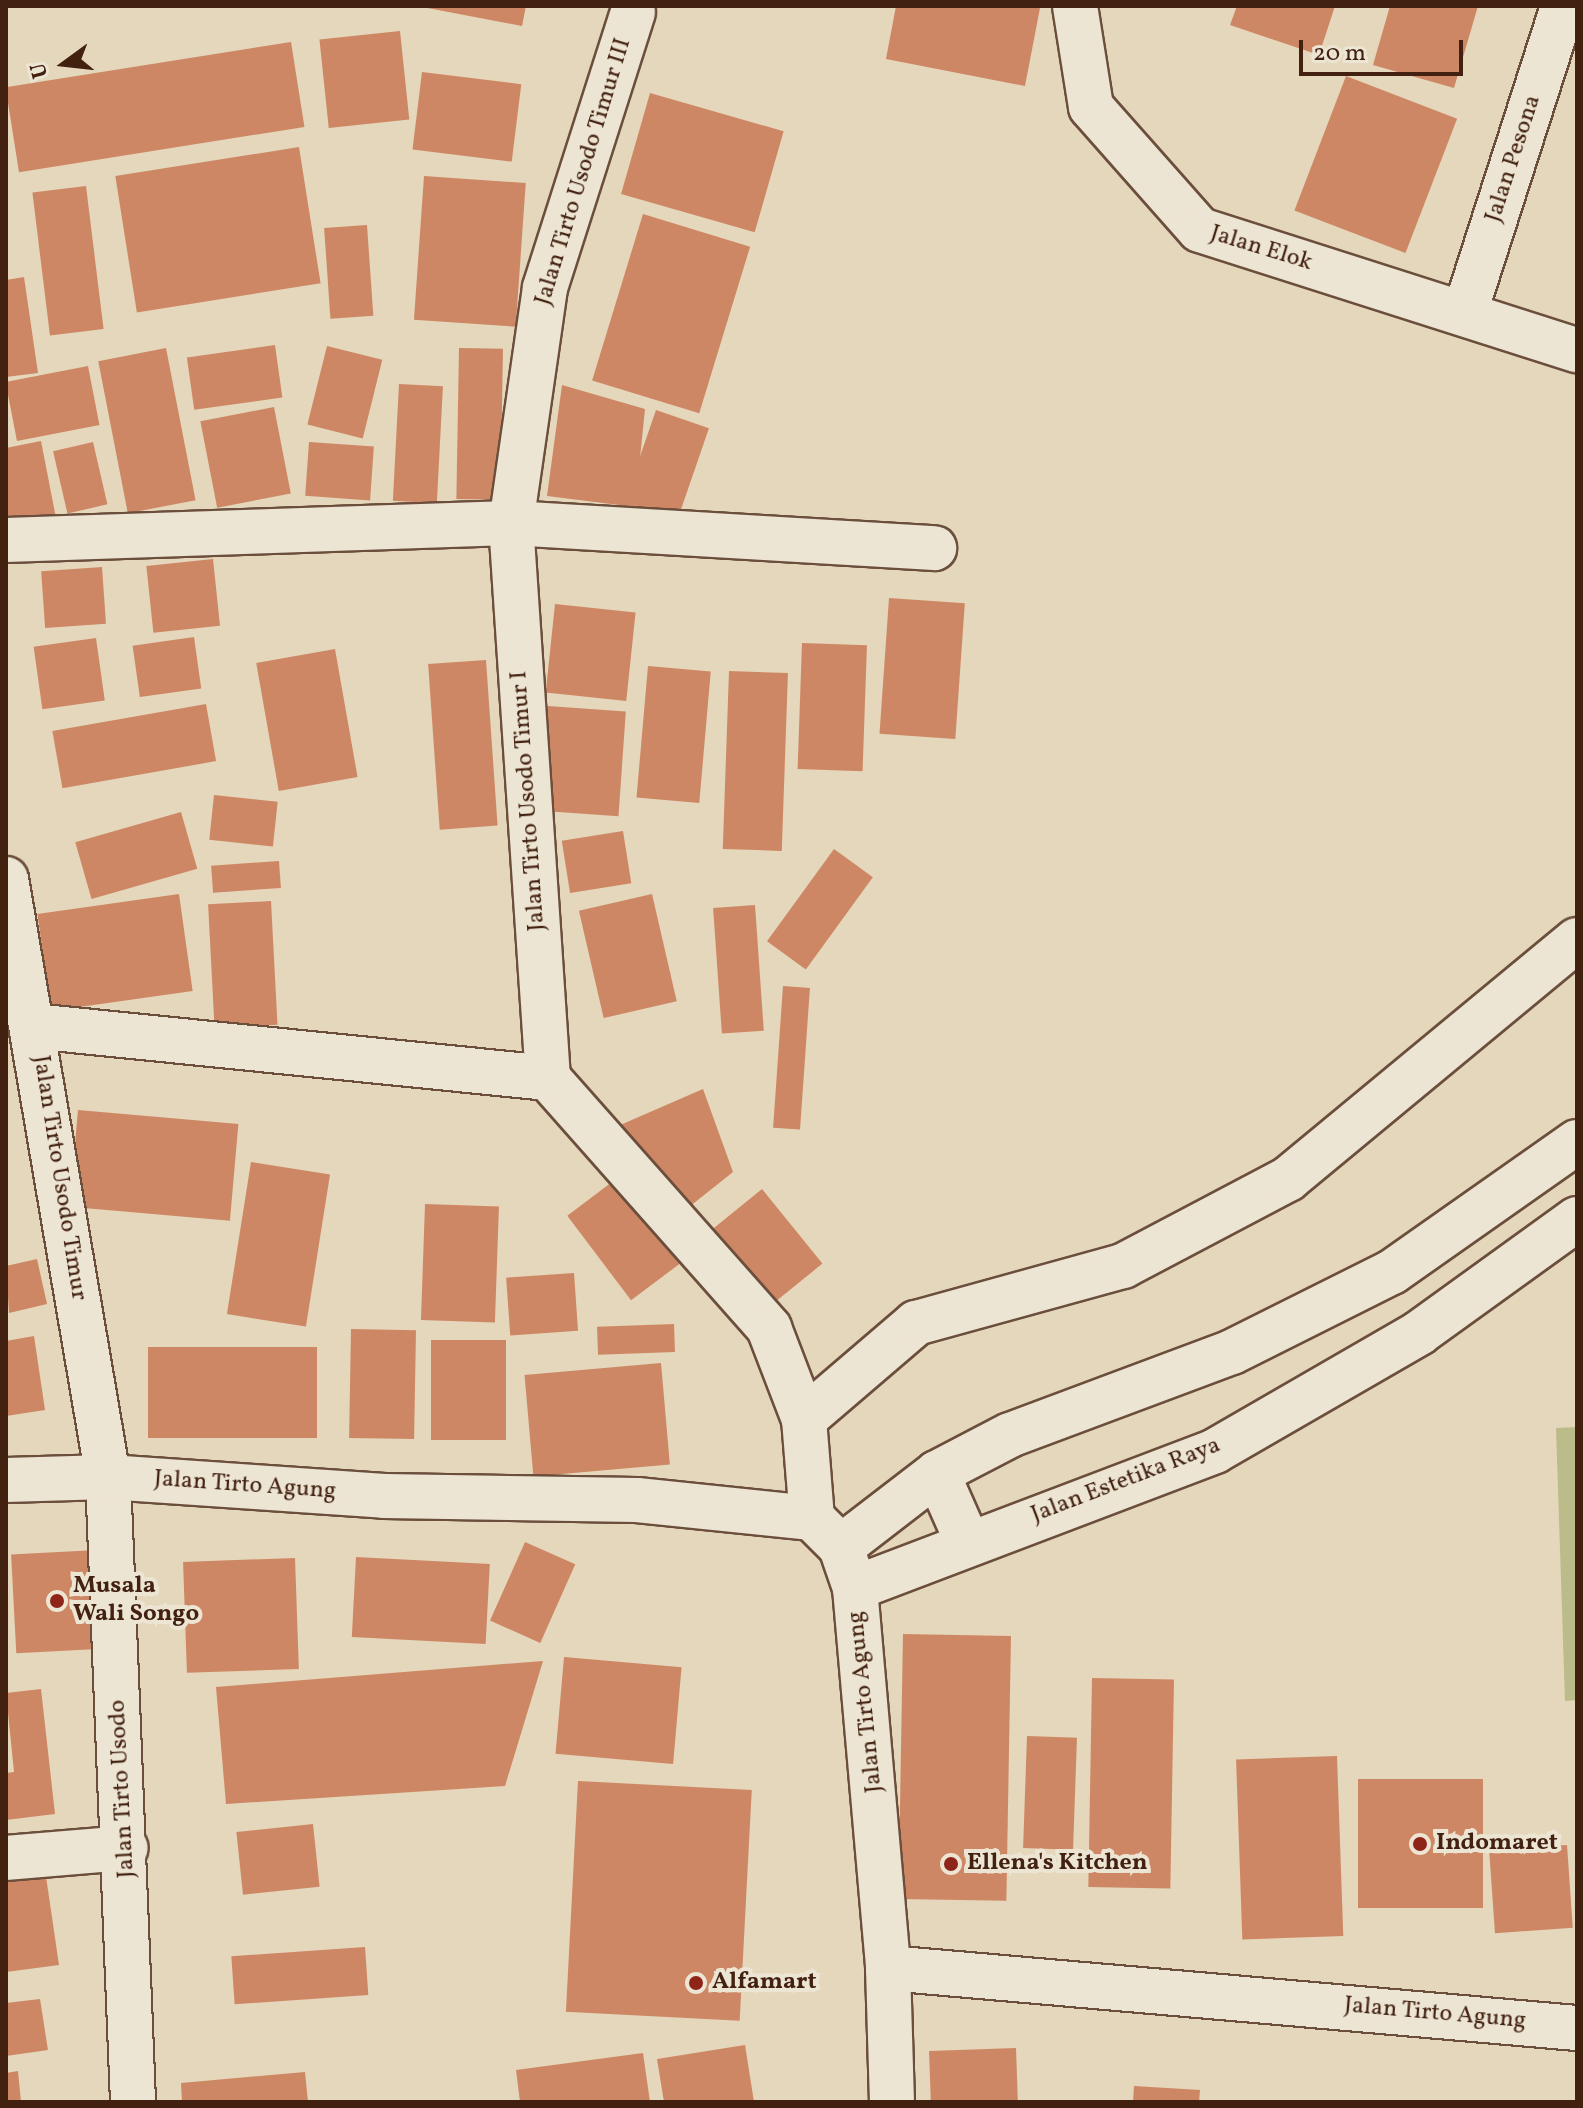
<!DOCTYPE html>
<style>
body{margin:0}
#map{position:relative;width:1583px;height:2108px;overflow:hidden;background:#e4d7bb;font-family:Vollkorn,serif}
div>[style]{position:absolute}
.green>*{inset:0;background:#bcbc8b}
.building>*{inset:0;background:#ce8764;transform-origin:0 0}
.roads{filter:drop-shadow(2px 0 #6b4e3c) drop-shadow(-2px 0 #6b4e3c) drop-shadow(0 2px #6b4e3c) drop-shadow(0 -2px #6b4e3c)}
.minor>*{height:44px;margin:-22px;padding:0 22px;transform-origin:22px;border-radius:22px;background:#ede5d3}
.secondary>*{height:44px;margin:-22px;padding:0 22px;transform-origin:22px;border-radius:22px;background:#ede5d3}
.dots>*{width:22px;height:22px;translate:-50% -50%;box-sizing:border-box;border:4px solid #ede5d3;border-radius:50%}
span{translate:-50% -50%;white-space:nowrap;text-align:center;line-height:1.15;-webkit-text-stroke:8px #ede5d3;paint-order:stroke}
.street-label{font-size:24px;color:#432111}
.poi-label{font-size:24px;color:#432111;font-weight:700}
.left{translate:0 -50%;text-align:left}
.frame{position:absolute;inset:0;border:8px solid #432111;pointer-events:none}
.north{position:absolute;left:24px;top:24px;width:80px;height:80px;-webkit-text-stroke:6px #ede5d3;paint-order:stroke;rotate:255deg;font-size:22px;font-weight:700;line-height:32px;text-align:center;color:#432111}
.north::after{content:'';display:block;margin:auto;width:28px;height:36px;background:#432111;clip-path:polygon(50% 0,100% 100%,50% 72%,0 100%)}
.scale{position:absolute;left:1299px;top:40px;width:164px;height:36px;box-sizing:border-box;border:4px solid #432111;border-top:0;padding-left:10px;font-size:24px;line-height:28px;white-space:nowrap;color:#432111;-webkit-text-stroke:6px #ede5d3;paint-order:stroke}
</style>
<div id="map">
<div class="green">
<i style="clip-path:polygon(1577px 1427px,1577px 1700px,1565px 1701px,1556px 1428px)"></i>
</div>
<div class="building">
<i style="clip-path:polygon(417px 6px,526px 6px,522px 26px)"></i>
<i style="clip-path:polygon(896px 6px,1040px 8px,1025px 86px,886px 59px)"></i>
<i style="clip-path:polygon(1237px 6px,1335px 6px,1319px 55px,1230px 25px)"></i>
<i style="clip-path:polygon(1390px 6px,1478px 6px,1454px 88px,1373px 65px)"></i>
<i style="left:400px;top:31px;width:89px;height:81px;rotate:84deg"></i>
<i style="left:291px;top:42px;width:86px;height:289px;rotate:81deg"></i>
<i style="left:422px;top:72px;width:100px;height:78px;rotate:7deg"></i>
<i style="left:1346px;top:76px;width:119px;height:144px;rotate:21deg"></i>
<i style="left:650px;top:93px;width:139px;height:105px;rotate:16deg"></i>
<i style="left:299px;top:147px;width:138px;height:186px;rotate:81deg"></i>
<i style="left:424px;top:176px;width:102px;height:144px;rotate:4deg"></i>
<i style="left:86px;top:186px;width:144px;height:54px;rotate:83deg"></i>
<i style="left:643px;top:214px;width:112px;height:174px;rotate:17deg"></i>
<i style="left:367px;top:225px;width:91px;height:43px;rotate:86deg"></i>
<i style="clip-path:polygon(24px 277px,38px 373px,6px 377px,6px 280px)"></i>
<i style="left:275px;top:345px;width:53px;height:89px;rotate:82deg"></i>
<i style="left:327px;top:346px;width:57px;height:81px;rotate:14deg"></i>
<i style="left:166px;top:348px;width:155px;height:69px;rotate:79deg"></i>
<i style="left:459px;top:348px;width:44px;height:151px;rotate:1deg"></i>
<i style="left:88px;top:366px;width:60px;height:84px;rotate:79deg"></i>
<i style="left:399px;top:384px;width:44px;height:117px;rotate:3deg"></i>
<i style="clip-path:polygon(562px 385px,645px 409px,635px 507px,547px 496px)"></i>
<i style="left:274px;top:407px;width:88px;height:75px;rotate:79deg"></i>
<i style="left:656px;top:410px;width:56px;height:97px;rotate:19deg"></i>
<i style="clip-path:polygon(41px 441px,56px 518px,6px 528px,6px 448px)"></i>
<i style="left:93px;top:442px;width:64px;height:41px;rotate:77deg"></i>
<i style="left:309px;top:442px;width:65px;height:54px;rotate:4deg"></i>
<i style="left:213px;top:559px;width:67px;height:67px;rotate:84deg"></i>
<i style="left:102px;top:567px;width:57px;height:61px;rotate:86deg"></i>
<i style="left:889px;top:598px;width:76px;height:136px;rotate:4deg"></i>
<i style="left:555px;top:604px;width:81px;height:89px;rotate:6deg"></i>
<i style="left:194px;top:637px;width:52px;height:62px;rotate:82deg"></i>
<i style="left:96px;top:638px;width:63px;height:63px;rotate:82deg"></i>
<i style="left:802px;top:643px;width:65px;height:126px;rotate:2deg"></i>
<i style="left:335px;top:649px;width:130px;height:80px;rotate:80deg"></i>
<i style="left:486px;top:660px;width:166px;height:58px;rotate:86deg"></i>
<i style="left:648px;top:666px;width:63px;height:132px;rotate:5deg"></i>
<i style="left:729px;top:671px;width:59px;height:178px;rotate:2deg"></i>
<i style="left:206px;top:704px;width:58px;height:156px;rotate:80deg"></i>
<i style="left:548px;top:706px;width:78px;height:105px;rotate:4deg"></i>
<i style="left:214px;top:795px;width:64px;height:45px;rotate:6deg"></i>
<i style="left:181px;top:812px;width:59px;height:110px;rotate:74deg"></i>
<i style="left:623px;top:831px;width:53px;height:62px;rotate:81deg"></i>
<i style="left:834px;top:849px;width:48px;height:114px;rotate:36deg"></i>
<i style="left:279px;top:861px;width:27px;height:68px;rotate:86deg"></i>
<i style="left:179px;top:894px;width:98px;height:143px;rotate:82deg"></i>
<i style="left:652px;top:894px;width:110px;height:75px;rotate:77deg"></i>
<i style="left:271px;top:901px;width:124px;height:63px;rotate:87deg"></i>
<i style="left:755px;top:905px;width:126px;height:42px;rotate:86deg"></i>
<i style="left:783px;top:986px;width:27px;height:142px;rotate:4deg"></i>
<i style="clip-path:polygon(703px 1089px,733px 1172px,679px 1215px,611px 1129px)"></i>
<i style="left:78px;top:1110px;width:161px;height:97px;rotate:5deg"></i>
<i style="left:251px;top:1162px;width:80px;height:154px;rotate:9deg"></i>
<i style="left:616px;top:1179px;width:106px;height:61px;rotate:53deg"></i>
<i style="left:762px;top:1189px;width:96px;height:65px;rotate:51deg"></i>
<i style="left:425px;top:1204px;width:74px;height:116px;rotate:2deg"></i>
<i style="clip-path:polygon(37px 1259px,47px 1304px,9px 1313px,6px 1266px)"></i>
<i style="left:574px;top:1273px;width:58px;height:68px;rotate:86deg"></i>
<i style="left:674px;top:1324px;width:28px;height:77px;rotate:88deg"></i>
<i style="left:351px;top:1329px;width:65px;height:109px;rotate:1deg"></i>
<i style="clip-path:polygon(34px 1336px,45px 1410px,6px 1416px,6px 1341px)"></i>
<i style="left:431px;top:1340px;width:75px;height:100px"></i>
<i style="left:148px;top:1347px;width:169px;height:91px"></i>
<i style="left:661px;top:1363px;width:102px;height:137px;rotate:85deg"></i>
<i style="left:525px;top:1542px;width:55px;height:86px;rotate:24deg"></i>
<i style="left:97px;top:1550px;width:99px;height:86px;rotate:87deg"></i>
<i style="left:356px;top:1557px;width:134px;height:80px;rotate:3deg"></i>
<i style="left:295px;top:1558px;width:111px;height:112px;rotate:88deg"></i>
<i style="left:903px;top:1634px;width:108px;height:265px;rotate:1deg"></i>
<i style="left:564px;top:1657px;width:118px;height:97px;rotate:5deg"></i>
<i style="clip-path:polygon(543px 1661px,505px 1786px,226px 1804px,216px 1687px)"></i>
<i style="left:1092px;top:1678px;width:82px;height:209px;rotate:1deg"></i>
<i style="clip-path:polygon(41px 1689px,55px 1814px,6px 1820px,6px 1773px,14px 1772px,6px 1693px)"></i>
<i style="left:1027px;top:1736px;width:50px;height:112px;rotate:2deg"></i>
<i style="left:1337px;top:1756px;width:180px;height:101px;rotate:88deg"></i>
<i style="left:1358px;top:1779px;width:125px;height:129px"></i>
<i style="left:578px;top:1781px;width:174px;height:231px;rotate:3deg"></i>
<i style="left:313px;top:1824px;width:63px;height:77px;rotate:84deg"></i>
<i style="left:1567px;top:1845px;width:83px;height:78px;rotate:86deg"></i>
<i style="clip-path:polygon(43px 1856px,59px 1965px,6px 1972px,6px 1862px)"></i>
<i style="left:365px;top:1947px;width:48px;height:134px;rotate:86deg"></i>
<i style="clip-path:polygon(40px 1999px,48px 2050px,6px 2056px,6px 2003px)"></i>
<i style="clip-path:polygon(745px 2045px,754px 2102px,664px 2102px,657px 2059px)"></i>
<i style="left:1016px;top:2048px;width:54px;height:87px;rotate:88deg"></i>
<i style="clip-path:polygon(643px 2053px,650px 2102px,520px 2102px,516px 2070px)"></i>
<i style="clip-path:polygon(18px 2071px,21px 2102px,6px 2102px,6px 2073px)"></i>
<i style="clip-path:polygon(305px 2072px,308px 2102px,182px 2102px,181px 2083px)"></i>
<i style="clip-path:polygon(1134px 2086px,1200px 2090px,1199px 2102px,1133px 2102px)"></i>
</div>
<div class="roads">
<div class="minor">
<i style="left:1075px;top:6px;width:102px;rotate:81deg"></i>
<i style="left:1091px;top:107px;width:164px;rotate:48.5deg"></i>
<i style="left:1200px;top:230px;width:396px;rotate:17.7deg"></i>
<i style="left:633px;top:12px;width:290px;rotate:107.7deg"></i>
<i style="left:545px;top:288px;width:237px;rotate:98.2deg"></i>
<i style="left:511px;top:523px;width:556px;rotate:86.19deg"></i>
<i style="left:548px;top:1078px;width:334px;rotate:48.5deg"></i>
<i style="left:769px;top:1328px;width:97px;rotate:69deg"></i>
<i style="left:804px;top:1419px;width:99px;rotate:85.4deg"></i>
<i style="left:1465px;top:312px;width:321px;rotate:-72.2deg"></i>
<i style="left:6px;top:540px;width:505px;rotate:-1.93deg"></i>
<i style="left:511px;top:523px;width:424px;rotate:3.4deg"></i>
<i style="left:6px;top:879px;width:607px;rotate:80.32deg"></i>
<i style="left:108px;top:1477px;width:625px;rotate:87.71deg"></i>
<i style="left:33px;top:1026px;width:518px;rotate:5.77deg"></i>
<i style="left:804px;top:1419px;width:148px;rotate:-40.6deg"></i>
<i style="left:916px;top:1323px;width:215px;rotate:-15.4deg"></i>
<i style="left:1123px;top:1266px;width:187px;rotate:-27.8deg"></i>
<i style="left:1288px;top:1179px;width:375px;rotate:-39.6deg"></i>
<i style="left:937px;top:1473px;width:74px;rotate:66.2deg"></i>
<i style="left:841px;top:1547px;width:121px;rotate:-37.6deg"></i>
<i style="left:937px;top:1473px;width:82px;rotate:-27.5deg"></i>
<i style="left:1010px;top:1435px;width:237px;rotate:-20.5deg"></i>
<i style="left:1232px;top:1352px;width:179px;rotate:-26.6deg"></i>
<i style="left:1392px;top:1272px;width:226px;rotate:-35.1deg"></i>
<i style="left:855px;top:1588px;width:385px;rotate:-20.8deg"></i>
<i style="left:1215px;top:1451px;width:236px;rotate:-30deg"></i>
<i style="left:1419px;top:1333px;width:195px;rotate:-35.8deg"></i>
<i style="left:6px;top:1858px;width:120px;rotate:-4.8deg"></i>
<i style="left:888px;top:1968px;width:134px;rotate:88.3deg"></i>
</div>
<div class="secondary">
<i style="left:6px;top:1480px;width:102px;rotate:-1.7deg"></i>
<i style="left:108px;top:1477px;width:277px;rotate:3.9deg"></i>
<i style="left:384px;top:1496px;width:253px;rotate:0.9deg"></i>
<i style="left:637px;top:1500px;width:176px;rotate:5.9deg"></i>
<i style="left:812px;top:1518px;width:41px;rotate:45deg"></i>
<i style="left:841px;top:1547px;width:43px;rotate:71.1deg"></i>
<i style="left:855px;top:1588px;width:381px;rotate:85deg"></i>
<i style="left:888px;top:1968px;width:692px;rotate:4.98deg"></i>
</div>
</div>
<div class="dots">
<i style="left:57px;top:1601px;background:#8f2418"></i>
<i style="left:1420px;top:1844px;background:#8f2418"></i>
<i style="left:951px;top:1864px;background:#8f2418"></i>
<i style="left:696px;top:1983px;background:#8f2418"></i>
</div>
<div class="street-label">
<span style="left:1514px;top:159px;rotate:-72deg">Jalan Pesona</span>
<span style="left:584px;top:172px;rotate:-73deg">Jalan Tirto Usodo Timur III</span>
<span style="left:1261px;top:249px;rotate:17deg">Jalan Elok</span>
<span style="left:529px;top:801px;rotate:-94deg">Jalan Tirto Usodo Timur I</span>
<span style="left:59px;top:1178px;rotate:81deg">Jalan Tirto Usodo Timur</span>
<span style="left:1126px;top:1481px;rotate:-21deg">Jalan Estetika Raya</span>
<span style="left:245px;top:1486px;rotate:4deg">Jalan Tirto Agung</span>
<span style="left:866px;top:1702px;rotate:-96deg">Jalan Tirto Agung</span>
<span style="left:123px;top:1789px;rotate:-93deg">Jalan Tirto Usodo</span>
<span style="left:1435px;top:2014px;rotate:5deg">Jalan Tirto Agung</span>
</div>
<div class="poi-label">
<span class="left" style="left:73px;top:1601px">Musala<br>Wali Songo</span>
<span class="left" style="left:1436px;top:1844px">Indomaret</span>
<span class="left" style="left:967px;top:1864px">Ellena's Kitchen</span>
<span class="left" style="left:712px;top:1983px">Alfamart</span>
</div>
<div class="frame"></div>
<div class="north">U</div>
<div class="scale">20 m</div>
</div>
